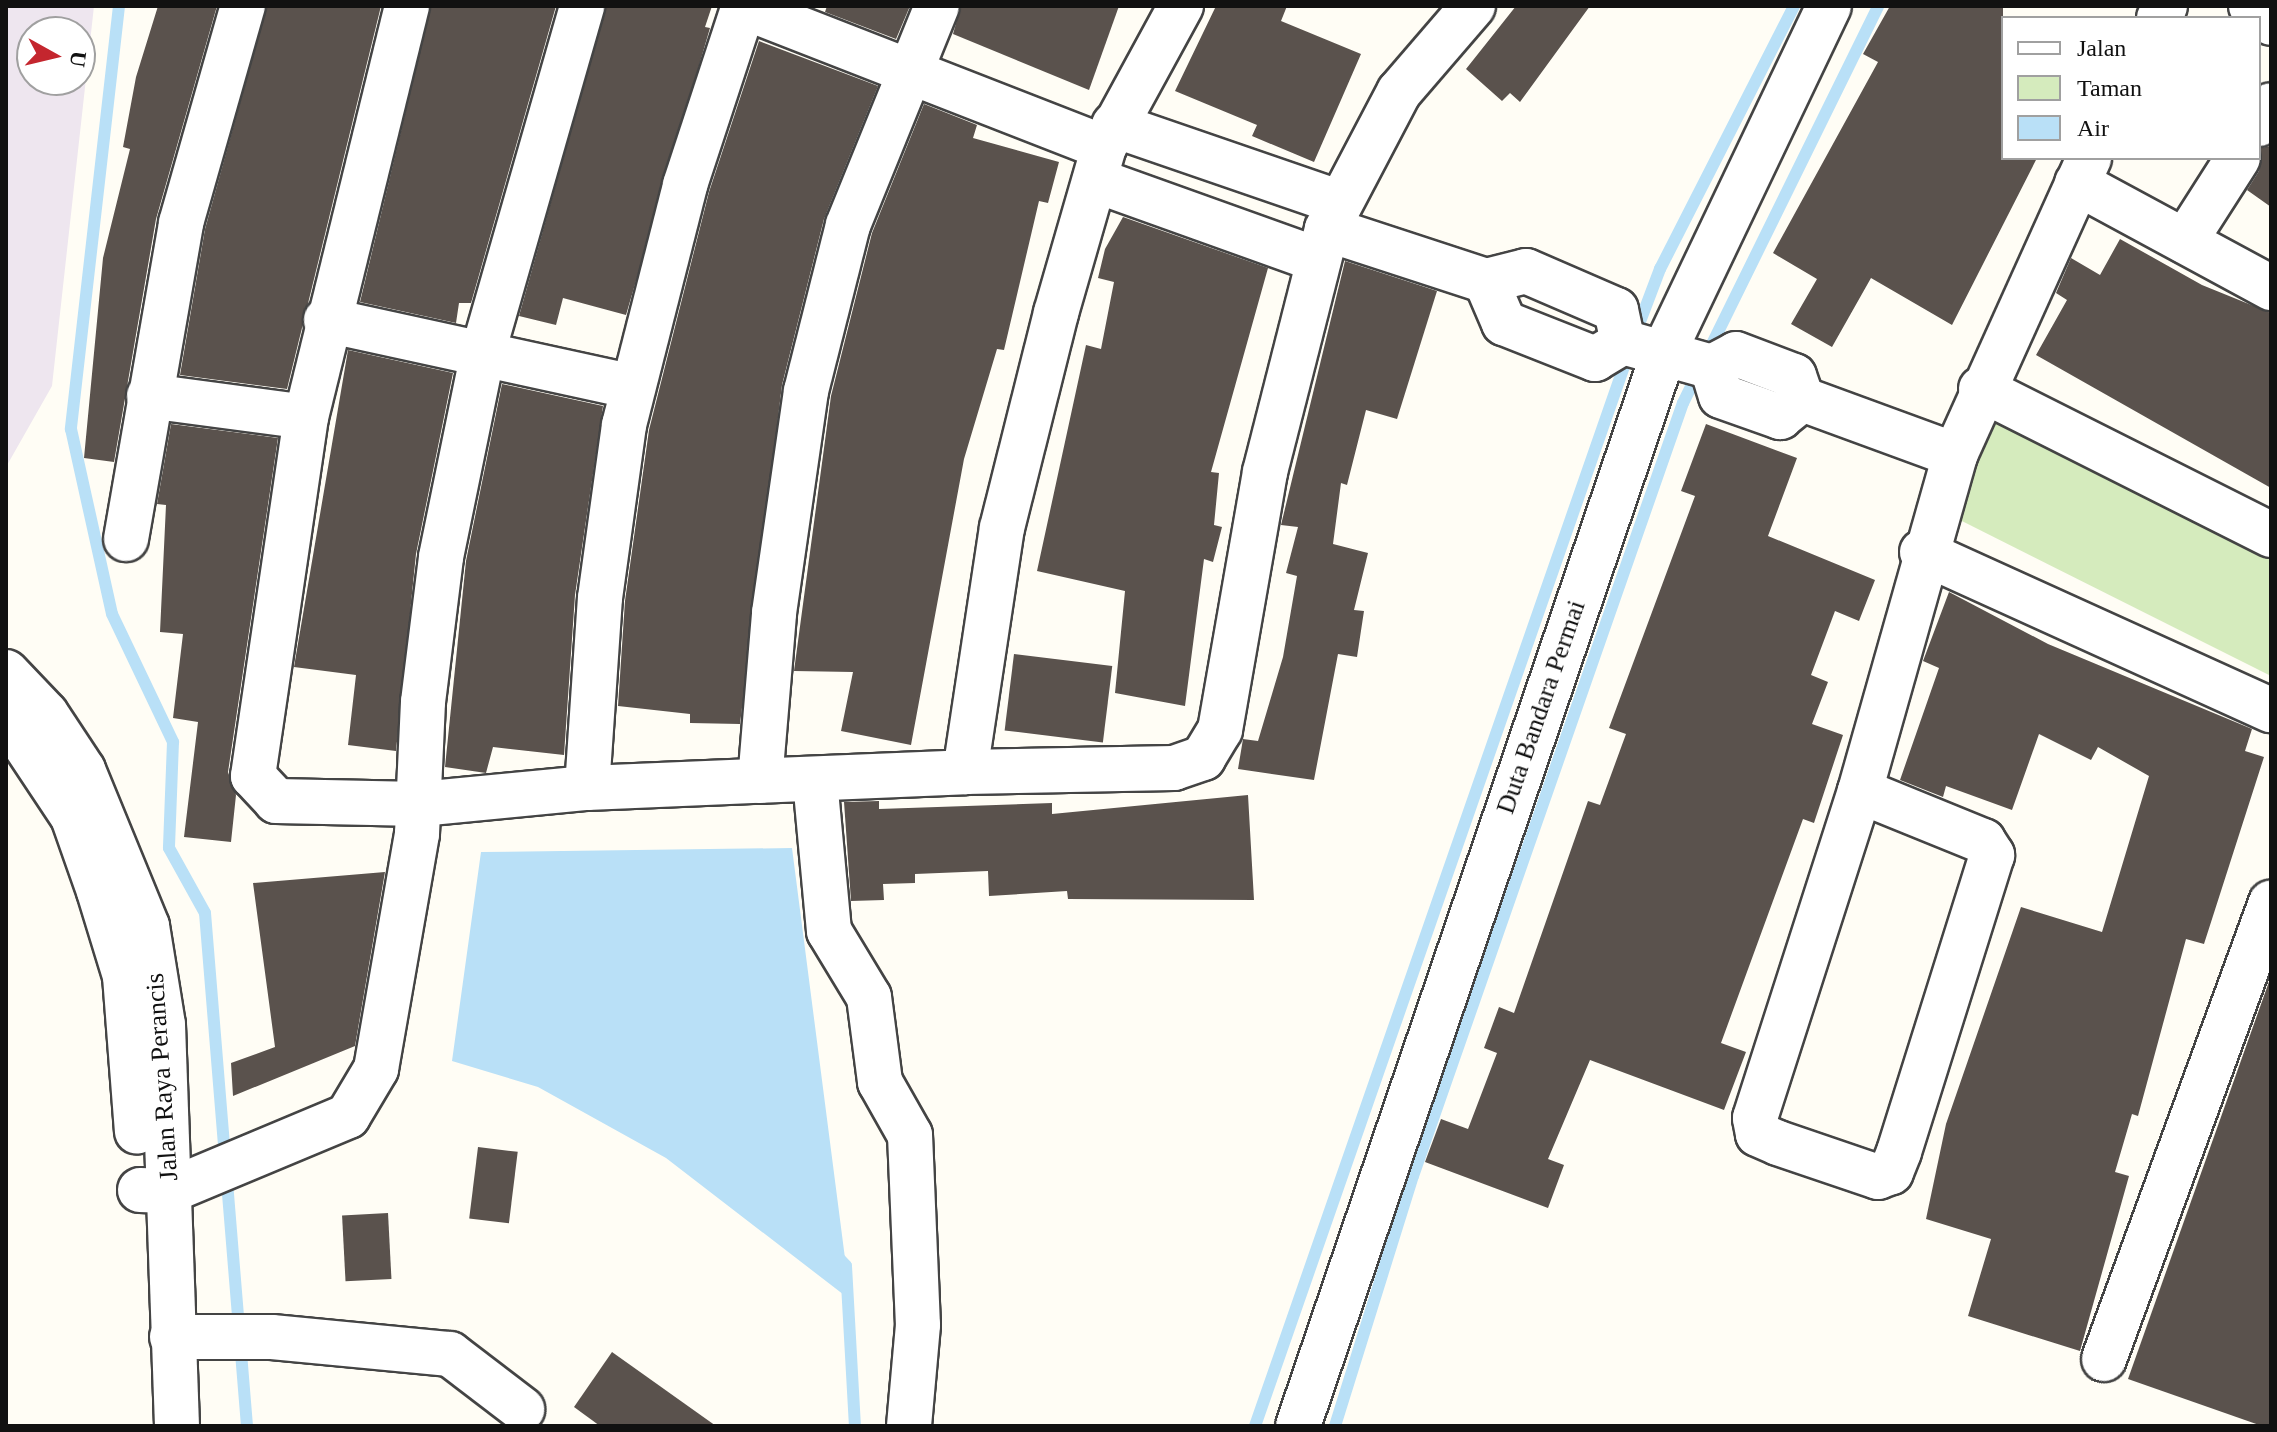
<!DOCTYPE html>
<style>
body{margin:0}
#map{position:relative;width:2277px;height:1432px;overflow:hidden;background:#fffdf5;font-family:"Times New Roman",serif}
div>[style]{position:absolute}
.industrial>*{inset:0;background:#eee6ef}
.green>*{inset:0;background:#d5ebbd}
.water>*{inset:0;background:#b9e0f7}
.stream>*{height:12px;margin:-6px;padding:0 6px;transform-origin:6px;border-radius:6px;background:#b9e0f7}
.building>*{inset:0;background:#5a524d;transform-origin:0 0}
.roads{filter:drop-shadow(2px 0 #444) drop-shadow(-2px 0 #444) drop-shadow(0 2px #444) drop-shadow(0 -2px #444)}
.minor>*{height:44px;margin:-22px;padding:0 22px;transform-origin:22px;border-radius:22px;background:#fff}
span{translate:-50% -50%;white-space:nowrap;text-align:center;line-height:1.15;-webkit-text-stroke:8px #fff;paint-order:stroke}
.street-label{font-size:26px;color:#111}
.frame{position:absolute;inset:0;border:8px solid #111;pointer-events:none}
.legend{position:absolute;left:2001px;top:16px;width:260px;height:144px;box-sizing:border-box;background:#fff;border:2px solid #a0a0a0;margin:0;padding:10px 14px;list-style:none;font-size:24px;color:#111}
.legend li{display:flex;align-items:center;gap:16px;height:40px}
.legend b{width:40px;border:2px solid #a0a0a0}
.north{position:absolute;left:16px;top:16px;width:80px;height:80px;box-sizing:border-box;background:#fff;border:2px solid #a0a0a0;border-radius:50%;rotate:98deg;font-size:22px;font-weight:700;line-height:32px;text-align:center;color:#111}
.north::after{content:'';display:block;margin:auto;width:28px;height:36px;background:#c4262e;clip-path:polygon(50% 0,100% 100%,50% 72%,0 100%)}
</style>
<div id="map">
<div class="industrial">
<i style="clip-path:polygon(evenodd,6px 6px,94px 6px,52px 386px,6px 467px,6px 6px,32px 32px,80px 32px,80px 80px,32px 80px,32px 32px)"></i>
</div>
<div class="green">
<i style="clip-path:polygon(1993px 416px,2271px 555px,2271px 676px,1944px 512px)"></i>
</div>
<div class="water">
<i style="clip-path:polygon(792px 848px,846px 1266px,848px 1298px,666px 1158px,538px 1087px,452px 1061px,481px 852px)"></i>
</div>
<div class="stream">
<i style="left:119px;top:6px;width:426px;rotate:96.5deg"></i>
<i style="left:71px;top:429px;width:189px;rotate:77.5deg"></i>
<i style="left:112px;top:614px;width:142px;rotate:64.5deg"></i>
<i style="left:173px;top:742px;width:106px;rotate:92.2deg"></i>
<i style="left:169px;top:848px;width:74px;rotate:61deg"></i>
<i style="left:205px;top:913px;width:515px;rotate:85.32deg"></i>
<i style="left:1635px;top:335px;width:71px;rotate:-69.3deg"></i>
<i style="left:1660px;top:269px;width:295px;rotate:-63deg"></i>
<i style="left:835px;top:1254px;width:16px;rotate:47deg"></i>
<i style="left:846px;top:1266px;width:160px;rotate:86.8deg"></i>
<i style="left:1255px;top:1426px;width:1137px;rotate:-70.8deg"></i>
<i style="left:1335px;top:1426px;width:262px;rotate:-72.7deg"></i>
<i style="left:1413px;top:1176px;width:819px;rotate:-70.75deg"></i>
<i style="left:1683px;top:403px;width:442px;rotate:-63.8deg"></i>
</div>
<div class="building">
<i style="clip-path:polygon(158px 6px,217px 6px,156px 219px,114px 462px,84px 458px,103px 258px,130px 149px,123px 147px,136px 77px)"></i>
<i style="clip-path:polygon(267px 6px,381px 6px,287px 389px,180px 375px,205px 229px)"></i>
<i style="clip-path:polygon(431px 6px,556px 6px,471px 303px,459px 303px,456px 323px,360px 302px)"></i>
<i style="clip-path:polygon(606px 6px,712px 6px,705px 27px,710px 28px,626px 315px,563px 298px,556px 325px,519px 316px)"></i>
<i style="clip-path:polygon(827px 6px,910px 6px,896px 39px,825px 12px)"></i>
<i style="clip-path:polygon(961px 6px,1119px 6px,1089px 90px,953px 34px)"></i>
<i style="clip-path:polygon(1216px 6px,1287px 6px,1281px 21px,1361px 54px,1314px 162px,1252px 136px,1257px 125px,1175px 91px)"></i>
<i style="clip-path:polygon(1516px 6px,1590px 6px,1520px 102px,1510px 93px,1502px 101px,1466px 69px)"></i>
<i style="clip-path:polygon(1890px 6px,2003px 6px,2003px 158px,2037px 158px,1952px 325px,1871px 278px,1832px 347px,1791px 324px,1817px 279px,1773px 253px,1878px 62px,1863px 54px)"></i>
<i style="clip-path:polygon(759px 41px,878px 86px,824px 219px,782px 385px,740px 724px,690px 723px,690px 714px,618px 706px,625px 601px,649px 430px,709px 192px)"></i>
<i style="clip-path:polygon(924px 104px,977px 125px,973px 138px,1059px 162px,1048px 203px,1039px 201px,1004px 350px,997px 349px,964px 459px,911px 745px,841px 731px,853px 672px,794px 671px,831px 396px,872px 233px)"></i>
<i style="clip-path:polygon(2271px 146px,2271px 207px,2247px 190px,2259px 171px,2261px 148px)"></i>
<i style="clip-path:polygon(1123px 217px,1268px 268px,1211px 472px,1219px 473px,1214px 525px,1222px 527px,1213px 562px,1204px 559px,1185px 706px,1115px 693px,1125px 591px,1037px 571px,1086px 345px,1101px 349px,1114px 282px,1098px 278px,1105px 249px)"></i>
<i style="clip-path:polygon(2120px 239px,2202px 285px,2271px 313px,2271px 488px,2036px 355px,2067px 300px,2056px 293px,2071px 258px,2100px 275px)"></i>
<i style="clip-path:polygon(1345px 261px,1437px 291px,1397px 419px,1366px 410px,1347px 485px,1341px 483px,1333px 544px,1368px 553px,1354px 610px,1364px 611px,1357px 657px,1338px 654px,1314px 780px,1238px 769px,1243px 739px,1258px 741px,1283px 657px,1297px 576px,1286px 573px,1298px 527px,1281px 525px)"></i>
<i style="clip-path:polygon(348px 350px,453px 373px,416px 554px,396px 751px,348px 745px,356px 675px,294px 667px)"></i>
<i style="clip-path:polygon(502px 384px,603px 406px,575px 595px,564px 755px,493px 747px,486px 773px,445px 767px,466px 561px)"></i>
<i style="clip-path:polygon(171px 424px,278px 438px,228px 772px,236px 795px,231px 842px,184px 837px,198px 722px,173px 718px,183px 634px,160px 632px,166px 505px,157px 504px)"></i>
<i style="clip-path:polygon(1706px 424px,1797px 458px,1768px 536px,1875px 580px,1859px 621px,1835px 611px,1811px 675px,1828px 682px,1812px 724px,1843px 735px,1814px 823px,1803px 819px,1721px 1043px,1746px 1052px,1724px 1110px,1590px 1060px,1548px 1159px,1564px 1165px,1548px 1208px,1425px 1162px,1441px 1119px,1468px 1129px,1497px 1053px,1484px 1048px,1499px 1007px,1514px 1013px,1588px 801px,1600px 805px,1626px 734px,1609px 728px,1695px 496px,1681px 491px)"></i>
<i style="clip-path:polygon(1949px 592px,2048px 644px,2252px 729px,2245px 751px,2264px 757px,2204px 944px,2186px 939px,2138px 1116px,2132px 1114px,2115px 1172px,2129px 1176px,2080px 1351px,1968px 1316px,1991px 1239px,1926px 1219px,1946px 1124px,2021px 907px,2102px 932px,2149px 776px,2098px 747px,2091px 760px,2039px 734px,2012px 810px,1946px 786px,1943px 797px,1900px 780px,1939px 668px,1923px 661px)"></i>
<i style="left:1014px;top:654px;width:99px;height:77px;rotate:7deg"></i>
<i style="clip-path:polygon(1248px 795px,1254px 900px,1068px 899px,1067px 891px,989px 896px,988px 871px,915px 874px,915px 883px,883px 884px,884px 900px,851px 901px,844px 802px,879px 801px,879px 809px,1052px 803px,1052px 814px)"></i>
<i style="clip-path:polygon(385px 872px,355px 1046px,233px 1096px,231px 1063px,275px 1047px,253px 883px)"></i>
<i style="clip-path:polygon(2271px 976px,2271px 1426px,2262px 1426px,2128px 1379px)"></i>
<i style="left:478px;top:1147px;width:40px;height:72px;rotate:7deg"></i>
<i style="left:388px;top:1213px;width:66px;height:46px;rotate:87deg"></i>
<i style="clip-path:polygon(612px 1352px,716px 1426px,600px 1426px,574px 1407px)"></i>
</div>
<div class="roads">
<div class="minor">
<i style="left:407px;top:6px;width:423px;rotate:103.8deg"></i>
<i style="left:306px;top:417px;width:363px;rotate:98.4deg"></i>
<i style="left:253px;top:776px;width:34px;rotate:47deg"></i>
<i style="left:276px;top:801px;width:144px;rotate:1.2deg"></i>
<i style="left:420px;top:804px;width:168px;rotate:-5.5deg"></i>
<i style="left:587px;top:788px;width:378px;rotate:-2.4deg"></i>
<i style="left:965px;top:772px;width:247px;rotate:-81.4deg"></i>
<i style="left:1002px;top:528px;width:222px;rotate:-75.9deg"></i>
<i style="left:1056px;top:313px;width:173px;rotate:-73.9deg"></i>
<i style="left:1104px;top:147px;width:161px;rotate:-61.4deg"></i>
<i style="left:1473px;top:6px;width:113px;rotate:130.7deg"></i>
<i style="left:1399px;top:92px;width:155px;rotate:117.7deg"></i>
<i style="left:1327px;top:229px;width:167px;rotate:18.1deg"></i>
<i style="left:1486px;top:281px;width:41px;rotate:-14deg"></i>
<i style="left:1526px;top:271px;width:98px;rotate:23.4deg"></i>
<i style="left:1616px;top:310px;width:33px;rotate:78deg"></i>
<i style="left:2251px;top:6px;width:26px;rotate:40deg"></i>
<i style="left:744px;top:7px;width:386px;rotate:21.3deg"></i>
<i style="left:2159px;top:18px;width:13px;rotate:-63deg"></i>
<i style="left:2259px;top:124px;width:22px;rotate:-58deg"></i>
<i style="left:1114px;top:125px;width:239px;rotate:19deg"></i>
<i style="left:1095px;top:180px;width:235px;rotate:19.7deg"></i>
<i style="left:2077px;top:183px;width:221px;rotate:28.4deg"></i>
<i style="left:2185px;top:241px;width:98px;rotate:-57.4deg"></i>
<i style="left:1486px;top:281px;width:46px;rotate:66.8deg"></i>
<i style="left:1504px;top:323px;width:98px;rotate:21.6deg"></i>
<i style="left:1595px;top:359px;width:33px;rotate:-31deg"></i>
<i style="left:1623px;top:342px;width:92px;rotate:15.7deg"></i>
<i style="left:1712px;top:367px;width:30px;rotate:73deg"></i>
<i style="left:1721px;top:396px;width:63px;rotate:19.6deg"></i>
<i style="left:1780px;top:417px;width:28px;rotate:-39deg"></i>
<i style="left:326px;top:320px;width:314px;rotate:12.3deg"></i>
<i style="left:1712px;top:367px;width:27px;rotate:-28deg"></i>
<i style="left:1736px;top:354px;width:62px;rotate:20.8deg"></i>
<i style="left:1794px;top:376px;width:24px;rotate:71deg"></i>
<i style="left:1981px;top:389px;width:325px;rotate:26.7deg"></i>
<i style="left:149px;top:396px;width:158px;rotate:7.6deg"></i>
<i style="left:1802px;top:399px;width:163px;rotate:20.1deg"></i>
<i style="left:126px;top:539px;width:321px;rotate:-80.1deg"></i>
<i style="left:181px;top:223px;width:226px;rotate:-74.1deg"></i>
<i style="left:1922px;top:552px;width:383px;rotate:24.4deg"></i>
<i style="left:6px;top:672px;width:58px;rotate:46.4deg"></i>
<i style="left:46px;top:714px;width:67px;rotate:56.5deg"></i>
<i style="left:83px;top:770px;width:169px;rotate:67.7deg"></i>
<i style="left:147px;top:926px;width:100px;rotate:80.8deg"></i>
<i style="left:163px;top:1025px;width:401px;rotate:88deg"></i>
<i style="left:6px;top:716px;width:121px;rotate:56.4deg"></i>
<i style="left:73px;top:817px;width:78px;rotate:70.6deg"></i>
<i style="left:99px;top:891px;width:89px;rotate:73deg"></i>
<i style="left:125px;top:976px;width:156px;rotate:85.6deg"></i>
<i style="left:965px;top:772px;width:209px;rotate:-1.1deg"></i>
<i style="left:1174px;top:768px;width:31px;rotate:-19deg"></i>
<i style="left:1203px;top:758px;width:33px;rotate:-59deg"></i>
<i style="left:1220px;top:730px;width:262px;rotate:-80.1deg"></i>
<i style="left:1265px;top:472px;width:251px;rotate:-75.7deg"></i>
<i style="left:815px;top:780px;width:152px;rotate:84.7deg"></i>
<i style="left:829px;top:931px;width:77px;rotate:58.8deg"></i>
<i style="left:869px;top:997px;width:86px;rotate:82.6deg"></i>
<i style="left:880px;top:1082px;width:61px;rotate:60.5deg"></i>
<i style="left:910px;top:1135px;width:190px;rotate:87.6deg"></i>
<i style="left:918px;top:1325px;width:101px;rotate:95.1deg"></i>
<i style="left:760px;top:781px;width:169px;rotate:-85.2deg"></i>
<i style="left:774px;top:613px;width:224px;rotate:-81.8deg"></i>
<i style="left:806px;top:391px;width:171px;rotate:-75.8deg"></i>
<i style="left:848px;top:225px;width:236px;rotate:-67.9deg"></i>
<i style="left:587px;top:788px;width:190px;rotate:-86.1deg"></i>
<i style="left:600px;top:598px;width:175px;rotate:-82.1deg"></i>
<i style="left:624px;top:425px;width:248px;rotate:-75.7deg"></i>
<i style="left:685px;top:185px;width:188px;rotate:-71.8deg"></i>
<i style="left:1860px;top:791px;width:133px;rotate:22.1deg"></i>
<i style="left:1983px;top:841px;width:17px;rotate:57deg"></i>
<i style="left:1992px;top:855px;width:311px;rotate:107.4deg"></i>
<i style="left:1899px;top:1152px;width:22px;rotate:112deg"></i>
<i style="left:1891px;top:1172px;width:14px;rotate:159deg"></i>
<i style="left:1878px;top:1177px;width:106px;rotate:-161.2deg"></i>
<i style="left:1778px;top:1143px;width:22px;rotate:-156deg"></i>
<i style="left:1758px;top:1134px;width:16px;rotate:-101deg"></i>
<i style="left:1755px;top:1118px;width:343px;rotate:-72.2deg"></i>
<i style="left:1860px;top:791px;width:349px;rotate:-74.2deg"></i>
<i style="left:1955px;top:455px;width:326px;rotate:-65.7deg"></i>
<i style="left:140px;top:1190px;width:29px;rotate:2deg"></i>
<i style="left:169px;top:1191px;width:194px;rotate:-22.7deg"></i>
<i style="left:348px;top:1116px;width:55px;rotate:-59.2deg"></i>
<i style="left:376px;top:1069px;width:239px;rotate:-80.1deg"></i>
<i style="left:417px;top:834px;width:132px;rotate:-87.4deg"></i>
<i style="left:423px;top:702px;width:146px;rotate:-82.9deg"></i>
<i style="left:441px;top:557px;width:209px;rotate:-78.4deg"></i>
<i style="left:483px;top:352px;width:360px;rotate:-74deg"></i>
<i style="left:172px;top:1337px;width:100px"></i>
<i style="left:272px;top:1337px;width:179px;rotate:5.5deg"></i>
<i style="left:450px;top:1354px;width:91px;rotate:37.4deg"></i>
<i style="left:2104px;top:1359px;width:486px;rotate:-69.9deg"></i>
<i style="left:1298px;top:1426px;width:1135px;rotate:-71.18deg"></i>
<i style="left:1664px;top:352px;width:383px;rotate:-64.5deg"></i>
</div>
</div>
<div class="street-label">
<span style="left:1541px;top:707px;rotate:-71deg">Duta Bandara Permai</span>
<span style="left:162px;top:1077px;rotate:-94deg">Jalan Raya Perancis</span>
</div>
<div class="frame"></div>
<ul class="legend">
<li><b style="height:10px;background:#fff"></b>Jalan</li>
<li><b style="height:22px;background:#d5ebbd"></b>Taman</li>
<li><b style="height:22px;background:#b9e0f7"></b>Air</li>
</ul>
<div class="north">U</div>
</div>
